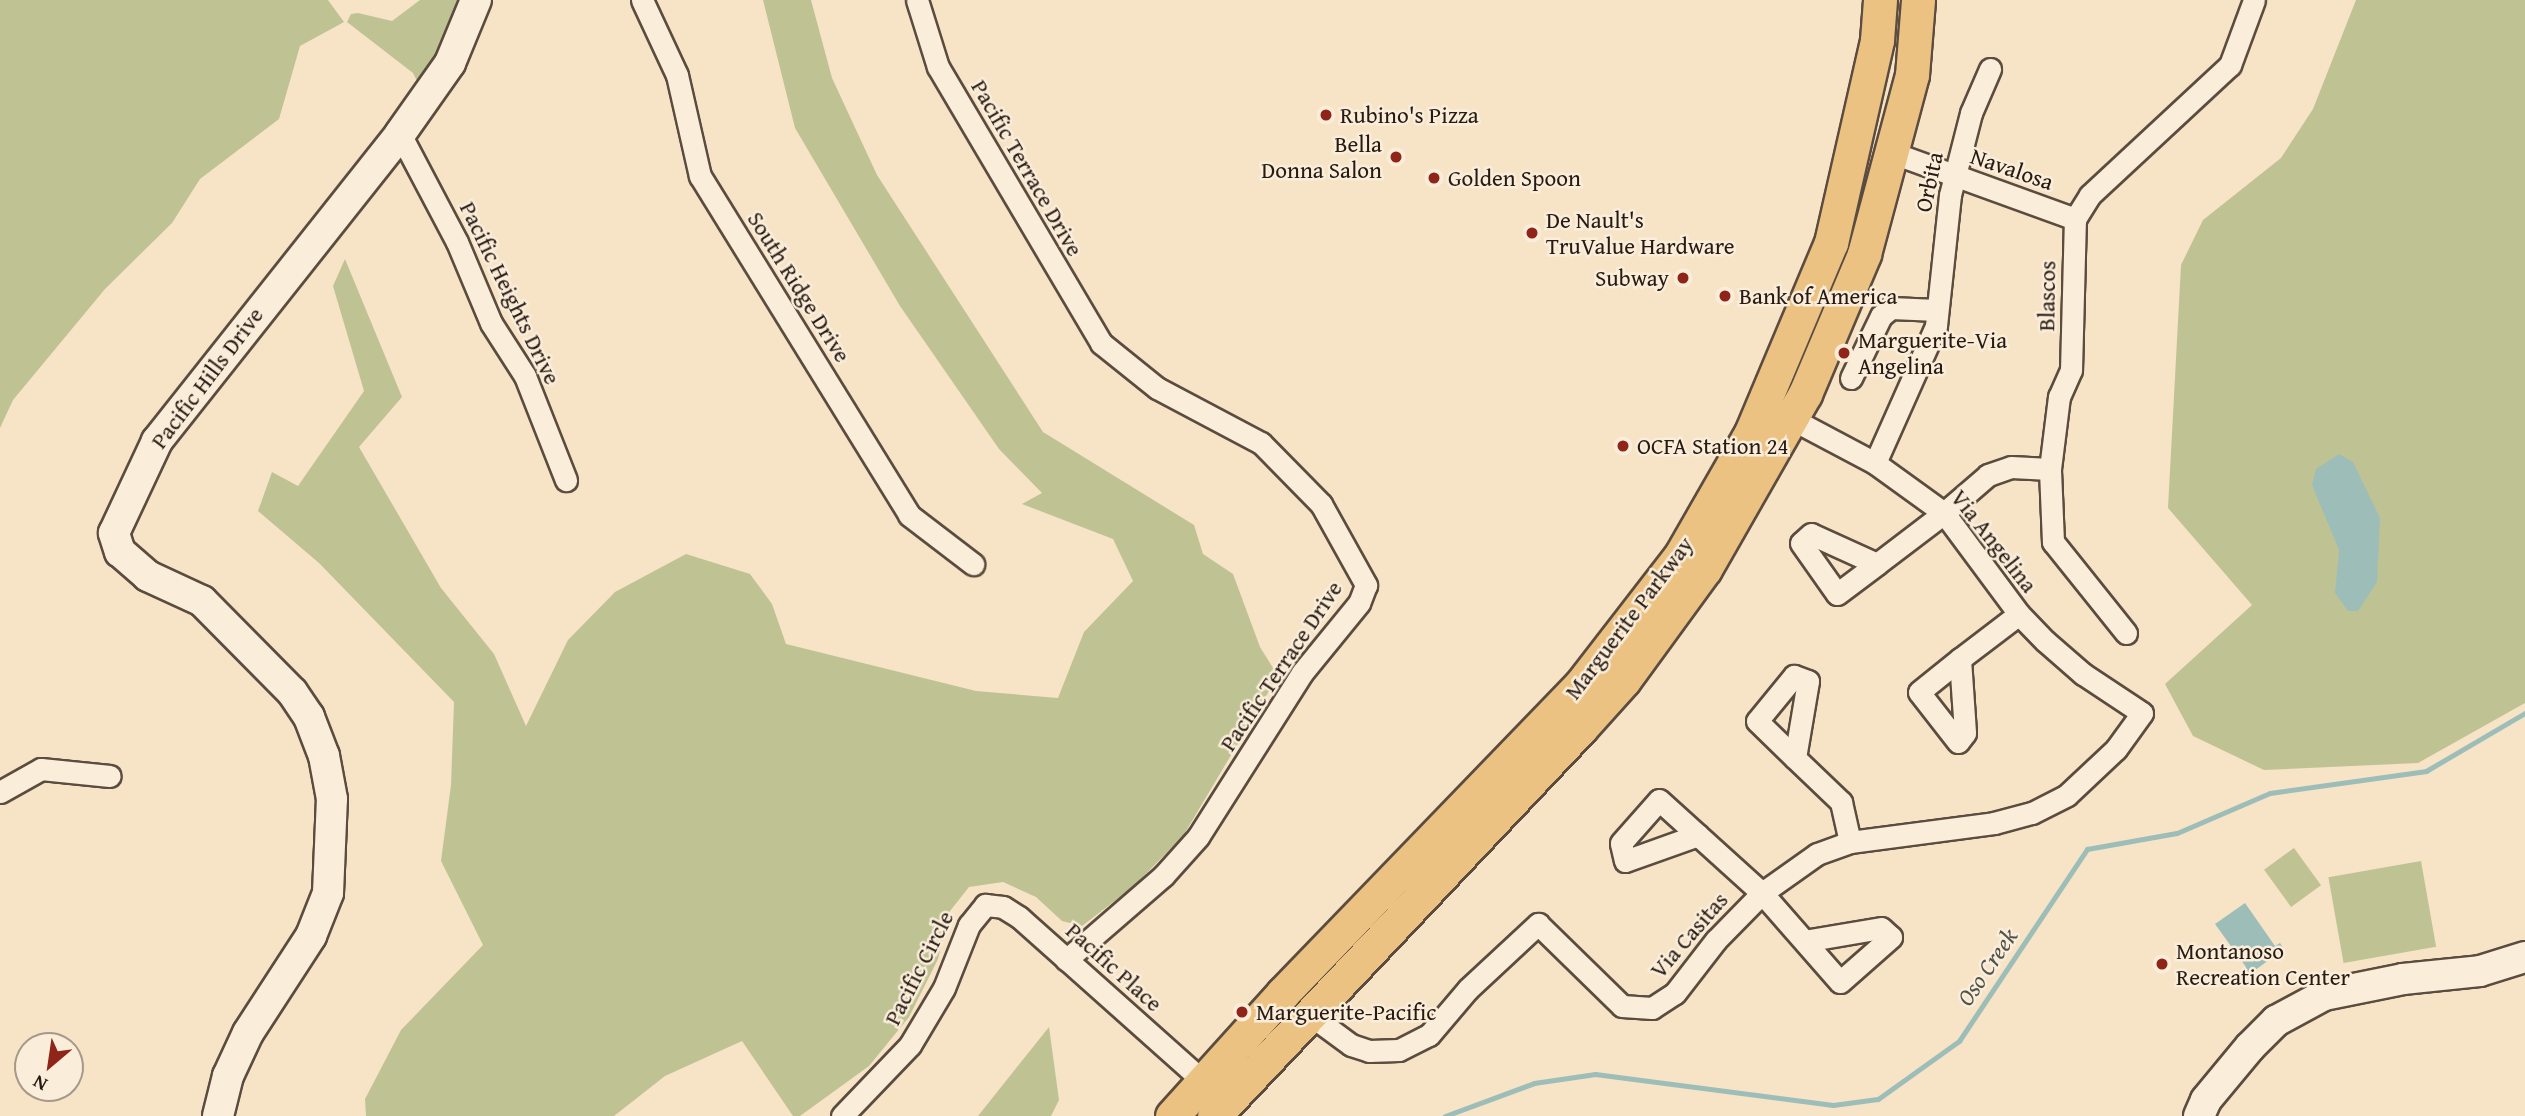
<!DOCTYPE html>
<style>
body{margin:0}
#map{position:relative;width:2525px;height:1116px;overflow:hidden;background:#f7e3c6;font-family:"Gentium Book Plus",serif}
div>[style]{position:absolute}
.green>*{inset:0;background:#bfc393;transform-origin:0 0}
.water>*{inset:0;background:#9dbeb8}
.stream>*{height:5px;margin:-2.5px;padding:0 2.5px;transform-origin:2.5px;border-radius:2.5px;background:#9dbeb8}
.roads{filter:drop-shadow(2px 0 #5b4c3f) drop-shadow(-2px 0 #5b4c3f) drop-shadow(0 2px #5b4c3f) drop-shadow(0 -2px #5b4c3f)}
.street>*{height:21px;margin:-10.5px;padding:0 10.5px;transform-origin:10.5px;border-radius:10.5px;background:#faedda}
.secondary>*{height:30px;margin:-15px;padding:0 15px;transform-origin:15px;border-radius:15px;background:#faedda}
.primary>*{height:33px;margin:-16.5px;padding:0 16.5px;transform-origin:16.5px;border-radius:16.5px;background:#ecc283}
.dots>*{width:19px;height:19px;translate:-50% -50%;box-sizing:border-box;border:4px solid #faedda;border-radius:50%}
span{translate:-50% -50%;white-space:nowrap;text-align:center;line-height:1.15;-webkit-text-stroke:5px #faedda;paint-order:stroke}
.poi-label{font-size:23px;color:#271a12}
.left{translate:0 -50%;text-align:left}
.right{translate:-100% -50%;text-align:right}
.street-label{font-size:23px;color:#271a12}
.water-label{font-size:24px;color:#50534c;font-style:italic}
.north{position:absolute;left:14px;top:1032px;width:70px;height:70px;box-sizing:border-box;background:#faedda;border:2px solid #a6998a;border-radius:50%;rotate:209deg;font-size:19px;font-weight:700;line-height:28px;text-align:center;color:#271a12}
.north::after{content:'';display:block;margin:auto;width:24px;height:32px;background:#8f2418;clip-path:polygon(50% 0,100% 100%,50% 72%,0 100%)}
</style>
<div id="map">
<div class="green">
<i style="clip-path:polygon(0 0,328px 0,344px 22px,300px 46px,279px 119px,200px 179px,172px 223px,105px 289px,13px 400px,0 428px)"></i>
<i style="clip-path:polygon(420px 0,457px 0,442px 44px,418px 83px,413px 73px,347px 22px,351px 14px,358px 13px,392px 21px)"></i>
<i style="clip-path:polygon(763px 0,811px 0,832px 78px,877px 175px,1043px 432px,1194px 525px,1203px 554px,1233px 574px,1260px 647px,1278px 676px,1183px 836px,1134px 886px,1082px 926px,1062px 921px,1036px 897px,1003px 882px,969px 887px,950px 911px,938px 959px,909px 1017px,869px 1066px,800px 1116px,793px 1116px,742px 1041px,665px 1076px,614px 1116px,366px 1116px,365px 1099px,401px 1030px,483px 945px,441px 861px,451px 785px,454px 702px,319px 563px,258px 511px,272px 472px,298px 486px,364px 391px,333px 286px,345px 259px,402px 397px,359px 447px,441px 588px,494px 654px,526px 726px,568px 640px,615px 592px,686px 554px,750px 574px,772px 604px,786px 644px,976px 691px,1058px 698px,1084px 632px,1133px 581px,1113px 539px,1022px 504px,1042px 493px,999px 449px,900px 306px,795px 128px)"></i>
<i style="clip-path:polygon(2356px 0,2525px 0,2525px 703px,2418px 763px,2264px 770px,2193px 736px,2165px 684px,2252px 605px,2168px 508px,2181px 265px,2203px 220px,2281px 158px,2313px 109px)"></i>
<i style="left:2294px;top:848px;width:46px;height:37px;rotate:54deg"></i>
<i style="left:2421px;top:861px;width:87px;height:94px;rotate:80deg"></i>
<i style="clip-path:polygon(1049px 1027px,1059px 1100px,1051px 1116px,978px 1116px)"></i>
</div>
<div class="water">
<i style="clip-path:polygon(2339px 454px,2353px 462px,2380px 518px,2377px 582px,2358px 611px,2348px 611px,2335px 593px,2339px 550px,2312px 485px,2316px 469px)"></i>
<i style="clip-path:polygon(2245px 903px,2275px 946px,2280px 943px,2284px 949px,2247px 976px,2243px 970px,2246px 967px,2215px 924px)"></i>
</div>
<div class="stream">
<i style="left:1445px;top:1116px;width:95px;rotate:-20.3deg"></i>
<i style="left:1534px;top:1083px;width:62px;rotate:-8.4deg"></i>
<i style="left:1595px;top:1074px;width:240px;rotate:7.4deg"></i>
<i style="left:1833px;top:1105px;width:45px;rotate:-7.6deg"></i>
<i style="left:1878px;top:1099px;width:100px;rotate:-35.6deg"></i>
<i style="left:1959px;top:1041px;width:231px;rotate:-56.3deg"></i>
<i style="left:2087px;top:849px;width:91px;rotate:-10.1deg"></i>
<i style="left:2177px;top:833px;width:101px;rotate:-23.3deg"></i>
<i style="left:2270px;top:793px;width:158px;rotate:-8deg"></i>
<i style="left:2426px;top:771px;width:115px;rotate:-30.4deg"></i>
</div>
<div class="roads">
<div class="street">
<i style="left:642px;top:0;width:83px;rotate:65deg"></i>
<i style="left:677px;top:75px;width:104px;rotate:77.2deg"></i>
<i style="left:700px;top:176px;width:398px;rotate:58.3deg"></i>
<i style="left:909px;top:515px;width:81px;rotate:37.4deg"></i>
<i style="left:917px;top:0;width:70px;rotate:72.6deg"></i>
<i style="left:938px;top:67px;width:321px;rotate:59.4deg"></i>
<i style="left:1101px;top:343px;width:72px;rotate:38.8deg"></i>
<i style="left:1157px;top:388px;width:118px;rotate:27.9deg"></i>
<i style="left:1261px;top:443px;width:86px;rotate:45.5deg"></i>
<i style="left:1321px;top:504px;width:93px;rotate:60.9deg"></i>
<i style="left:1366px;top:585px;width:19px;rotate:111deg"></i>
<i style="left:1359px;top:603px;width:90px;rotate:129.2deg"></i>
<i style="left:1302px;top:673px;width:194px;rotate:122.4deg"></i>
<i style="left:1198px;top:837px;width:52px;rotate:131.9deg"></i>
<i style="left:1163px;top:876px;width:128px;rotate:139.1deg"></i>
<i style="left:400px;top:134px;width:122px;rotate:62.2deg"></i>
<i style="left:457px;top:242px;width:88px;rotate:67.2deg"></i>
<i style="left:491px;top:323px;width:63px;rotate:57.3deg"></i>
<i style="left:525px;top:376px;width:112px;rotate:68.5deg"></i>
<i style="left:1893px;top:153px;width:194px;rotate:19.9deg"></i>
<i style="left:1851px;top:378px;width:69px;rotate:-64.2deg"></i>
<i style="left:1881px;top:316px;width:13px;rotate:-39deg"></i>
<i style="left:1891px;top:308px;width:46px;rotate:2.5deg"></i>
<i style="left:1875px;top:463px;width:150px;rotate:-66deg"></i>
<i style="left:1936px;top:326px;width:132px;rotate:-83.9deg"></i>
<i style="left:1950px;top:195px;width:85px;rotate:-75.6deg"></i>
<i style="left:1971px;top:113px;width:48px;rotate:-66.6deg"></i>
<i style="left:1877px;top:564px;width:72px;rotate:-155.6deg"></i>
<i style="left:1811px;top:534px;width:13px;rotate:138deg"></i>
<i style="left:1801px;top:543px;width:62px;rotate:54.8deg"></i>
<i style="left:1837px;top:594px;width:50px;rotate:-36.9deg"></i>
<i style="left:1877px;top:564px;width:84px;rotate:-37.3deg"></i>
<i style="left:1944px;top:513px;width:58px;rotate:-40.8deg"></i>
<i style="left:1988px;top:475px;width:24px;rotate:-19deg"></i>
<i style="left:2011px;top:467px;width:39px;rotate:3deg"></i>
<i style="left:2126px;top:633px;width:117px;rotate:-128.7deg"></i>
<i style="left:2053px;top:542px;width:73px;rotate:-92.4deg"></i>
<i style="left:2050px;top:469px;width:73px;rotate:-82.9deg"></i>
<i style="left:2059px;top:397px;width:30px;rotate:-66deg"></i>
<i style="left:2071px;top:370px;width:151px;rotate:-88.5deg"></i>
<i style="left:2075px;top:219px;width:28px;rotate:-58deg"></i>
<i style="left:2090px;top:195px;width:191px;rotate:-42.9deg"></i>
<i style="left:2230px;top:65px;width:69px;rotate:-69.7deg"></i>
<i style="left:1960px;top:659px;width:74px;rotate:86.1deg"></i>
<i style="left:1965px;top:733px;width:11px;rotate:128deg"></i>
<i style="left:1958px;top:742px;width:63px;rotate:-128deg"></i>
<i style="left:1919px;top:692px;width:53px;rotate:-38.8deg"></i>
<i style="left:1960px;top:659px;width:74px;rotate:-37.3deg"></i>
<i style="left:1795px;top:758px;width:78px;rotate:-80.4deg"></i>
<i style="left:1808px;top:681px;width:15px;rotate:-160deg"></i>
<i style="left:1794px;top:676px;width:58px;rotate:129.4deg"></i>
<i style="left:1757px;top:721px;width:53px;rotate:44.2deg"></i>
<i style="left:1795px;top:758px;width:64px;rotate:43.7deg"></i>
<i style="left:1841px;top:802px;width:41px;rotate:77.3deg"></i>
<i style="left:0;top:792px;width:47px;rotate:-29.3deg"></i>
<i style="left:41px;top:769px;width:69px;rotate:5.8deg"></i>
<i style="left:1698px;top:835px;width:77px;rotate:160.4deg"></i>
<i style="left:1625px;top:861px;width:18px;rotate:-103deg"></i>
<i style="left:1621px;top:843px;width:57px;rotate:-48.5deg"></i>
<i style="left:1659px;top:800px;width:139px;rotate:42.1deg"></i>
<i style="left:1762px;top:893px;width:118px;rotate:48.8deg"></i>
<i style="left:1840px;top:982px;width:68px;rotate:-41.4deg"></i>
<i style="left:1891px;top:937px;width:13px;rotate:-138deg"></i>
<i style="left:1881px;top:928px;width:77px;rotate:170.3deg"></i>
<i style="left:1309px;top:1014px;width:52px;rotate:36.4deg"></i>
<i style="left:1351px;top:1045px;width:19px;rotate:18deg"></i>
<i style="left:1369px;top:1051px;width:30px;rotate:-2deg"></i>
<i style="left:1399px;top:1050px;width:34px;rotate:-27deg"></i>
<i style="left:1429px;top:1035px;width:60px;rotate:-49.7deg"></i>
<i style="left:1468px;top:989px;width:96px;rotate:-42.9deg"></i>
<i style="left:1538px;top:924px;width:117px;rotate:44.3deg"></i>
<i style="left:1622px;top:1006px;width:30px;rotate:4deg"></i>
<i style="left:1652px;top:1008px;width:27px;rotate:-33deg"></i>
<i style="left:1675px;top:993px;width:67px;rotate:-52.3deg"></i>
<i style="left:1716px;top:940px;width:66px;rotate:-45.6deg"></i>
<i style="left:1762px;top:893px;width:67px;rotate:-35.3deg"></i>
<i style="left:1817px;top:854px;width:35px;rotate:-20deg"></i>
<i style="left:1850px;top:842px;width:145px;rotate:-7.5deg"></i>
<i style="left:1994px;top:823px;width:39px;rotate:-15deg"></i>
<i style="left:2032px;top:813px;width:39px;rotate:-27deg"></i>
<i style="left:2067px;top:795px;width:67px;rotate:-43.2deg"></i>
<i style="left:2116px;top:749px;width:44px;rotate:-54.2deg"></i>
<i style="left:2142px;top:713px;width:71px;rotate:-146.5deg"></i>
<i style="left:2083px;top:674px;width:50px;rotate:-139deg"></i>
<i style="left:2045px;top:641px;width:37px;rotate:-134deg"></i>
<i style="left:2019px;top:614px;width:126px;rotate:-126.6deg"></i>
<i style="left:1944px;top:513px;width:85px;rotate:-144.1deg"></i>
<i style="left:1875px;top:463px;width:94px;rotate:-152.1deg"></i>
<i style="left:842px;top:1116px;width:98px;rotate:-46.2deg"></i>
<i style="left:910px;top:1045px;width:66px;rotate:-59.2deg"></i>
<i style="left:944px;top:988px;width:68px;rotate:-68.4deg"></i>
<i style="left:969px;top:925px;width:26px;rotate:-51deg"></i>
<i style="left:985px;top:905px;width:18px;rotate:6deg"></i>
<i style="left:1003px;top:907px;width:19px;rotate:32deg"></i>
<i style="left:1019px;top:917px;width:245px;rotate:41.7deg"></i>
</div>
<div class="secondary">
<i style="left:218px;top:1116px;width:41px;rotate:-76deg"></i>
<i style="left:228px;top:1076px;width:47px;rotate:-65.1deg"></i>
<i style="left:248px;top:1033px;width:116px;rotate:-57deg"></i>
<i style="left:311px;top:936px;width:46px;rotate:-68.4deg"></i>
<i style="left:328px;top:893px;width:94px;rotate:-87.6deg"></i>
<i style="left:332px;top:799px;width:44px;rotate:-100.5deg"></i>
<i style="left:324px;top:756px;width:42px;rotate:-111deg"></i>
<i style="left:309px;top:717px;width:30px;rotate:-124deg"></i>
<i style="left:292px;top:692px;width:128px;rotate:-134.7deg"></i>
<i style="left:202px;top:601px;width:60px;rotate:-155.2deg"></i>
<i style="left:148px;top:576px;width:37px;rotate:-139deg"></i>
<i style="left:120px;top:552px;width:20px;rotate:-108deg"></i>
<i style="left:114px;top:533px;width:102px;rotate:-64.9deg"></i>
<i style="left:157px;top:441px;width:392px;rotate:-51.6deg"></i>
<i style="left:400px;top:134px;width:87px;rotate:-54.8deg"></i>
<i style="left:450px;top:63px;width:68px;rotate:-67.6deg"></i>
<i style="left:2199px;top:1116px;width:17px;rotate:-66deg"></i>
<i style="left:2206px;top:1100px;width:69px;rotate:-50.3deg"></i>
<i style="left:2250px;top:1047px;width:37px;rotate:-45deg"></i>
<i style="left:2276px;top:1021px;width:55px;rotate:-28.4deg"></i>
<i style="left:2324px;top:995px;width:81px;rotate:-11.4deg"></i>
<i style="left:2403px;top:979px;width:77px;rotate:-5.9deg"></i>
<i style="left:2480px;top:971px;width:47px;rotate:-17.3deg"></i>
</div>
<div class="primary">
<i style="left:1172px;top:1116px;width:166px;rotate:-47.9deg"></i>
<i style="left:1283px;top:993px;width:426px;rotate:-46deg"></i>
<i style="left:1579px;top:687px;width:167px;rotate:-52.3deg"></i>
<i style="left:1681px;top:555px;width:141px;rotate:-60.2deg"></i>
<i style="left:1751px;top:433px;width:206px;rotate:-67.2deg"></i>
<i style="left:1831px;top:243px;width:208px;rotate:-77.2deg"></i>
<i style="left:1877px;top:40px;width:40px;rotate:-85.7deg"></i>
<i style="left:1214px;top:1116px;width:533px;rotate:-46.6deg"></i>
<i style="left:1580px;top:729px;width:66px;rotate:-48.1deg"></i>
<i style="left:1624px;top:680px;width:137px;rotate:-53.9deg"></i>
<i style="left:1705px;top:569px;width:202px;rotate:-60.3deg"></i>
<i style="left:1805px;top:394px;width:152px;rotate:-67.1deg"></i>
<i style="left:1864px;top:254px;width:185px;rotate:-75deg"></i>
<i style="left:1912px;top:75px;width:75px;rotate:-85.4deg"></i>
</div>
</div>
<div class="dots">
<i style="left:1326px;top:115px;background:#8f2418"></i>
<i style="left:1396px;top:157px;background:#8f2418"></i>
<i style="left:1434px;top:178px;background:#8f2418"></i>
<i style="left:1532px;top:233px;background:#8f2418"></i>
<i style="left:1683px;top:278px;background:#8f2418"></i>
<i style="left:1725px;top:296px;background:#8f2418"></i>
<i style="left:1844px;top:353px;background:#8f2418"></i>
<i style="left:1623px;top:446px;background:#8f2418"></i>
<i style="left:2162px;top:964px;background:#8f2418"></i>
<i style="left:1242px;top:1012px;background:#8f2418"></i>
</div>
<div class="poi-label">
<span class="left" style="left:1340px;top:115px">Rubino's Pizza</span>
<span class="right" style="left:1382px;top:157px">Bella<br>Donna Salon</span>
<span class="left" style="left:1448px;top:178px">Golden Spoon</span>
<span class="left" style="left:1546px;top:233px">De Nault's<br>TruValue Hardware</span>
<span class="right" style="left:1669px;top:278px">Subway</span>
<span class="left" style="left:1739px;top:296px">Bank of America</span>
<span class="left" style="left:1858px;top:353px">Marguerite-Via<br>Angelina</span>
<span class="left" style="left:1637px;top:446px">OCFA Station 24</span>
<span class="left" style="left:2176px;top:964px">Montanoso<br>Recreation Center</span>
<span class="left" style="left:1256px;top:1012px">Marguerite-Pacific</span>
</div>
<div class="street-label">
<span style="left:1027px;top:168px;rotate:60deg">Pacific Terrace Drive</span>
<span style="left:2012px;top:169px;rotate:19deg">Navalosa</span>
<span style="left:1929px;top:182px;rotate:-78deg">Orbita</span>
<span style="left:799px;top:287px;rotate:58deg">South Ridge Drive</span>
<span style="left:510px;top:293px;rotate:64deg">Pacific Heights Drive</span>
<span style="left:2047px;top:296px;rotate:-89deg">Blascos</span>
<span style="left:207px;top:378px;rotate:-53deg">Pacific Hills Drive</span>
<span style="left:1994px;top:541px;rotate:52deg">Via Angelina</span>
<span style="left:1629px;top:618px;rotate:-53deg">Marguerite Parkway</span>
<span style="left:1281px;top:666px;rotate:-56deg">Pacific Terrace Drive</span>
<span style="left:1689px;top:935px;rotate:-49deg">Via Casitas</span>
<span style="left:1114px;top:967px;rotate:42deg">Pacific Place</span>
<span style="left:919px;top:968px;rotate:-63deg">Pacific Circle</span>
</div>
<div class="water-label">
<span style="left:1987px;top:967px;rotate:-56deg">Oso Creek</span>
</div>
<div class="north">N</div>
</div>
